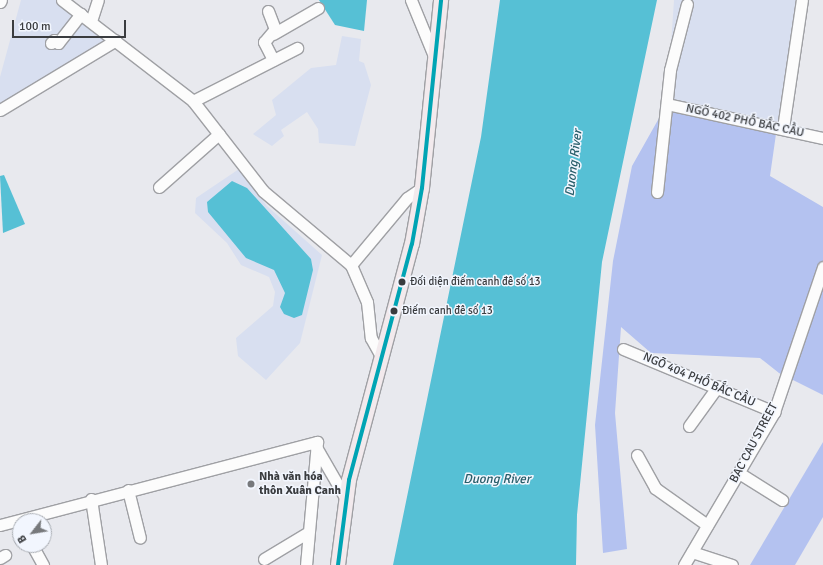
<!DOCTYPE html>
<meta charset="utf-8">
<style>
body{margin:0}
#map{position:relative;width:823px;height:565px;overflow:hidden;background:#e8e9ee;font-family:Signika,sans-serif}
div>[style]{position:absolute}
.green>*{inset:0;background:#d8dff0}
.forest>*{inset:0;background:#b4c2f0}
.water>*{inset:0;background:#56c0d5}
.roads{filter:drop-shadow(1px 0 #9fa0a4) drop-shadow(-1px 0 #9fa0a4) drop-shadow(0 1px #9fa0a4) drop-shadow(0 -1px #9fa0a4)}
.minor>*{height:11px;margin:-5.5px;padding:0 5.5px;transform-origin:5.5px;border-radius:5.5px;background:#fcfcfc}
.major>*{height:14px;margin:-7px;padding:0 7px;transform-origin:7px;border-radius:7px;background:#f2eaed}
.bus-1>*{height:4px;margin:-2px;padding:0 2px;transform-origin:2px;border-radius:2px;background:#00a4b4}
.dots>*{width:11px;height:11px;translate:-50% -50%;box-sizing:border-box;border:2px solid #f2f6fe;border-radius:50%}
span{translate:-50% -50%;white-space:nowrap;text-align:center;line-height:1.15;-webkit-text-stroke:3px #f2f6fe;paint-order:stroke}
.bus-label{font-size:11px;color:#3a3c3f}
.left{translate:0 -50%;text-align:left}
.street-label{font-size:12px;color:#3a3c3f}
.poi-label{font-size:12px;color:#3a3c3f;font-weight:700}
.water-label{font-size:13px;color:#285e6a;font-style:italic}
.north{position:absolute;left:12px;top:513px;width:40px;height:40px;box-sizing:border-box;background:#f2f6fe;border:1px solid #a8acb2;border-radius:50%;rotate:239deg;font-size:11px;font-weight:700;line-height:16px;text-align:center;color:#3a3c3f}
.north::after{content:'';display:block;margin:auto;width:14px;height:18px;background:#77797c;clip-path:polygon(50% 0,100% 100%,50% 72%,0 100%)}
.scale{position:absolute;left:12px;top:20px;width:114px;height:18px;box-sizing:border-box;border:2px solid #3a3c3f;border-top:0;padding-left:5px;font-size:12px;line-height:14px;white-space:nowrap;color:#3a3c3f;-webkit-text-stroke:3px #f2f6fe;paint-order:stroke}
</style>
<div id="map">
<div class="green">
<i style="clip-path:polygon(21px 0,62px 0,116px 40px,0 110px,0 77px)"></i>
<i style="clip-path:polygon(674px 0,796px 0,777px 127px,667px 104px)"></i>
<i style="clip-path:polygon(342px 36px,361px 39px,359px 61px,364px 63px,371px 85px,355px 146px,319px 143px,318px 129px,307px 112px,281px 130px,284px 136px,272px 146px,253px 134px,276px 115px,272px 100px,311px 68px,336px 65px)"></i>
<i style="clip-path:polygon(239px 169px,267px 206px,322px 255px,300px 343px,266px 380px,238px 356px,236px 338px,273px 306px,275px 292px,269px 277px,241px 265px,227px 243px,195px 213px,196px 198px)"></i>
</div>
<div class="forest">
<i style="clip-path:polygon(667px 104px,777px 127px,770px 176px,823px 207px,823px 395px,779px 373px,760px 358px,651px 353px,621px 327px,615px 413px,627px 549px,603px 553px,595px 425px,613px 261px,632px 166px)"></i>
<i style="clip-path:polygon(823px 442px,823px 517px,795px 565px,750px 565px)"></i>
</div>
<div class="water">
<i style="clip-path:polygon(319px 0,367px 0,364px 31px,335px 25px)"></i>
<i style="clip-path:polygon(500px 0,657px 0,602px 262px,577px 515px,576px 565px,393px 565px,481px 137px)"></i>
<i style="clip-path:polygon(4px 175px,25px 224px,3px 233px,0 176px)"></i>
<i style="clip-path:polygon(232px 181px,247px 188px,311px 259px,313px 270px,302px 315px,294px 318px,284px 314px,280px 307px,285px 293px,274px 270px,246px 258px,208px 212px,207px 202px)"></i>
</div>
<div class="roads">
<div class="minor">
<i style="left:62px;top:0;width:165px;rotate:37.6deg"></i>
<i style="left:193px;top:101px;width:114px;rotate:52.1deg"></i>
<i style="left:263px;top:191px;width:115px;rotate:40.1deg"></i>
<i style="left:351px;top:265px;width:40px;rotate:66.6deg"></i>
<i style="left:367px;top:302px;width:36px;rotate:84deg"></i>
<i style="left:371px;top:338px;width:23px;rotate:61deg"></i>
<i style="left:411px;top:0;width:61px;rotate:67.7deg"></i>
<i style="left:0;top:2px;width:2px;rotate:-63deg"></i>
<i style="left:268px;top:11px;width:19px;rotate:69deg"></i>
<i style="left:275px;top:29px;width:17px;rotate:130deg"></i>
<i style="left:264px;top:42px;width:20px;rotate:63deg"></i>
<i style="left:91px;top:21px;width:22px;rotate:-72deg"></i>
<i style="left:273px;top:34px;width:52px;rotate:-30deg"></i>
<i style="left:51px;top:43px;width:4px;rotate:-45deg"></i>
<i style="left:54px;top:40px;width:5px;rotate:37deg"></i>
<i style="left:58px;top:43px;width:37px;rotate:-52deg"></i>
<i style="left:193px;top:101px;width:117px;rotate:-27deg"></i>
<i style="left:667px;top:104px;width:160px;rotate:12.3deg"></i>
<i style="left:0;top:110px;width:135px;rotate:-31.1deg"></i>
<i style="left:783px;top:128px;width:129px;rotate:-81.6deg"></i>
<i style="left:159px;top:187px;width:80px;rotate:-41.5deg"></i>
<i style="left:657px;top:192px;width:123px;rotate:-83.9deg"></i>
<i style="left:670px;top:70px;width:68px;rotate:-75.6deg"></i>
<i style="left:351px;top:265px;width:87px;rotate:-50.1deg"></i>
<i style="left:407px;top:198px;width:18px;rotate:-34deg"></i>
<i style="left:623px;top:349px;width:164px;rotate:22.6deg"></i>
<i style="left:689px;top:426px;width:49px;rotate:-54.1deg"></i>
<i style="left:316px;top:447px;width:60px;rotate:60deg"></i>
<i style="left:637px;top:455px;width:38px;rotate:61deg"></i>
<i style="left:655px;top:488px;width:64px;rotate:35.4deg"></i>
<i style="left:739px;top:473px;width:51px;rotate:32.1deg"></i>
<i style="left:128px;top:490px;width:49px;rotate:76deg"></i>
<i style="left:91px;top:499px;width:67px;rotate:81.4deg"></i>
<i style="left:0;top:525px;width:328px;rotate:-14.7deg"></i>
<i style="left:317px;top:442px;width:123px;rotate:95.1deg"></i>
<i style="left:32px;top:545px;width:23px;rotate:61deg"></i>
<i style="left:692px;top:552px;width:42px;rotate:18deg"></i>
<i style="left:0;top:558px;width:6px;rotate:-31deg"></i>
<i style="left:264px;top:559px;width:50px;rotate:-31.2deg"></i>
<i style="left:684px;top:565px;width:178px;rotate:-59.5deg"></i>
<i style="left:774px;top:412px;width:153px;rotate:-71.3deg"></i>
</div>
<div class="major">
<i style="left:338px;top:565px;width:86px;rotate:-82.6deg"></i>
<i style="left:349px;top:480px;width:244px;rotate:-75.1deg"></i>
<i style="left:412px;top:244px;width:57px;rotate:-79.9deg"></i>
<i style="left:422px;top:188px;width:189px;rotate:-84.2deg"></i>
</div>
</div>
<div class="bus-1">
<i style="left:338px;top:565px;width:86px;rotate:-82.6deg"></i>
<i style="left:349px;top:480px;width:244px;rotate:-75.1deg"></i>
<i style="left:412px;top:244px;width:57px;rotate:-79.9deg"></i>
<i style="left:422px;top:188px;width:189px;rotate:-84.2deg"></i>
</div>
<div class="dots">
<i style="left:402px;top:282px;background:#3a3c3f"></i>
<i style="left:394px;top:311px;background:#3a3c3f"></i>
<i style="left:251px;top:484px;background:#77797c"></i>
</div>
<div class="bus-label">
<span class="left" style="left:410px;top:282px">Đối diện điếm canh đê số 13</span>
<span class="left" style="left:402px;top:311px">Điếm canh đê số 13</span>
</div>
<div class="street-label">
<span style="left:745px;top:121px;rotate:12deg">NGÕ 402 PHỐ BẮC CẦU</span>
<span style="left:699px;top:380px;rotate:23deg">NGÕ 404 PHỐ BẮC CẦU</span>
<span style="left:754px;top:443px;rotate:-62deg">BAC CAU STREET</span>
</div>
<div class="poi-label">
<span class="left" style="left:259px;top:484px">Nhà văn hóa<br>thôn Xuân Canh</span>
</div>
<div class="water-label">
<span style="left:574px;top:163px;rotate:-83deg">Duong River</span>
<span style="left:497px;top:479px">Duong River</span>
</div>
<div class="north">B</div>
<div class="scale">100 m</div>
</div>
